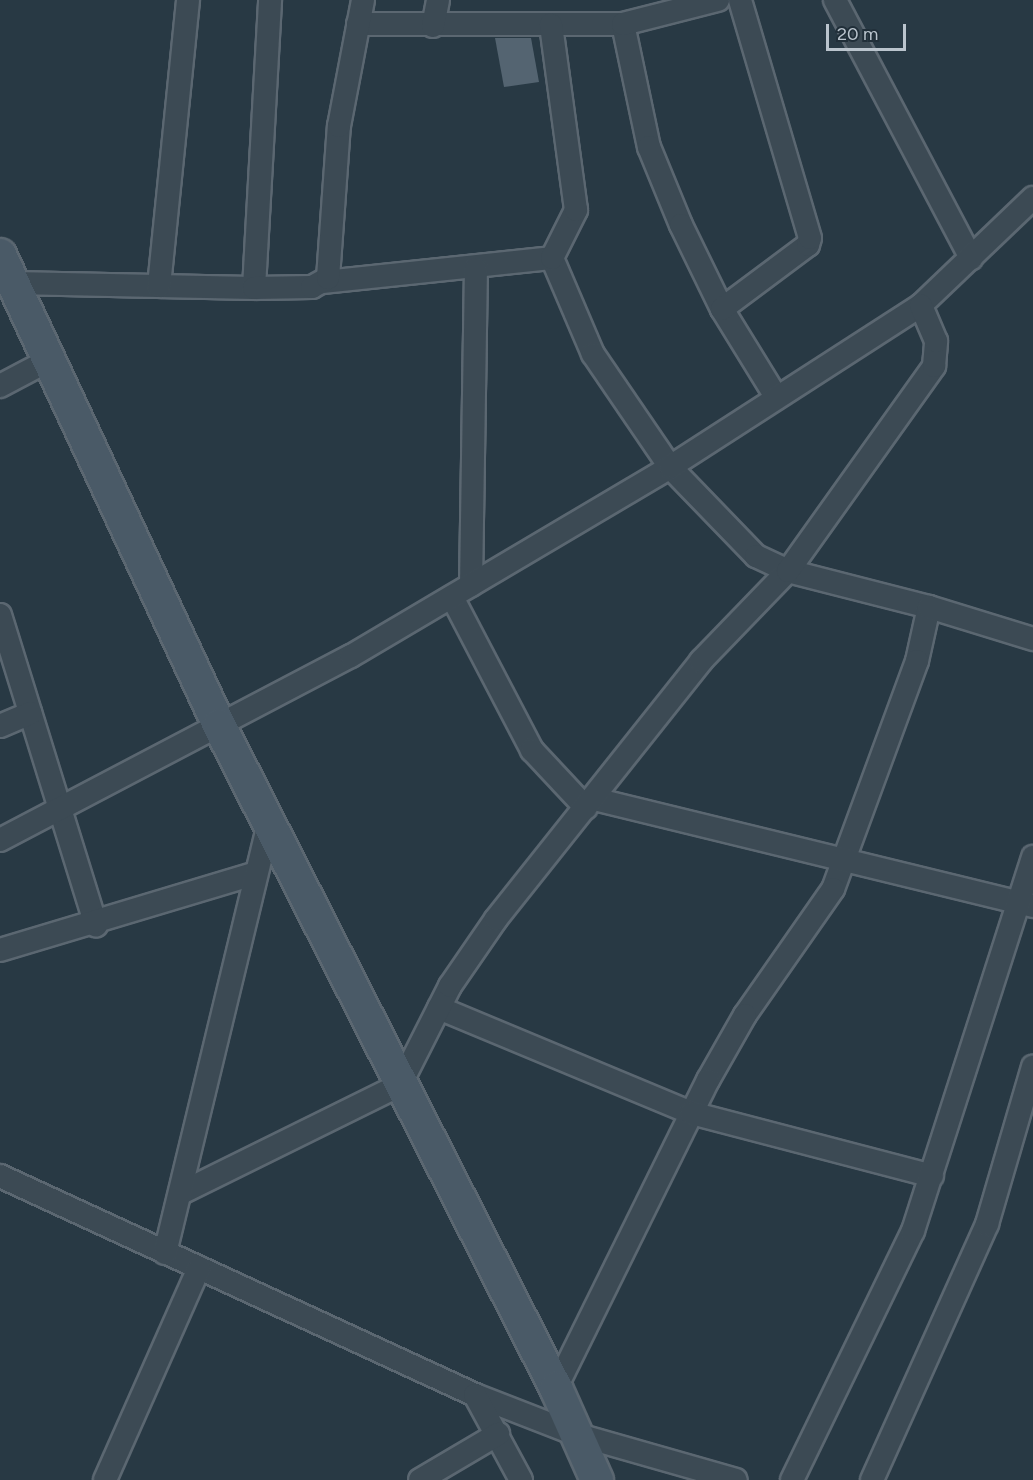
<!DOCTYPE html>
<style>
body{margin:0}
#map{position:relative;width:1033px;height:1480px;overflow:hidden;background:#283944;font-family:Figtree,sans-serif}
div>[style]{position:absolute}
.building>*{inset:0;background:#546471}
.roads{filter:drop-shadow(2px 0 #5b6771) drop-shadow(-2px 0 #5b6771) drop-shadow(0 2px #5b6771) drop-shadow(0 -2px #5b6771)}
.street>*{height:22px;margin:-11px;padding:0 11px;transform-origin:11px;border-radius:11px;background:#3c4a54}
.secondary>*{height:32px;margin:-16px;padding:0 16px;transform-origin:16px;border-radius:16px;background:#4a5a67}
span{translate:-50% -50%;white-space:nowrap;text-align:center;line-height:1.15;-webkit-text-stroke:4.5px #212f39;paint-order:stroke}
.scale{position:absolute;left:826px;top:24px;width:80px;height:27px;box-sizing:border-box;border:3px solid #bac4cd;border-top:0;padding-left:8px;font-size:18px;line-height:21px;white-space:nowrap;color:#bac4cd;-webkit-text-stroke:4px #212f39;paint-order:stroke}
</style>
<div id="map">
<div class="building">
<i style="clip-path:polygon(495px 38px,531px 38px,539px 82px,504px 87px)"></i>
</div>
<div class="roads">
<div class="street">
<i style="left:835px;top:0;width:292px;rotate:62.2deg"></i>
<i style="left:358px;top:24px;width:265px"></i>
<i style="left:623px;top:24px;width:126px;rotate:78.1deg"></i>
<i style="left:649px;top:147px;width:84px;rotate:67.7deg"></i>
<i style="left:681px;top:225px;width:93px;rotate:64deg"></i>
<i style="left:722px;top:309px;width:101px;rotate:58.4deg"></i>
<i style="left:623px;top:24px;width:98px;rotate:-14.2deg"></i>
<i style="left:433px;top:26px;width:26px;rotate:-79deg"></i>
<i style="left:552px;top:258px;width:104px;rotate:66.9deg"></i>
<i style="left:593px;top:354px;width:137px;rotate:55.7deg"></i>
<i style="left:670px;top:467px;width:124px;rotate:46deg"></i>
<i style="left:756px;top:556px;width:35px;rotate:25deg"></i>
<i style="left:788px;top:571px;width:146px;rotate:14.3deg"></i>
<i style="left:929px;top:607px;width:55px;rotate:102.5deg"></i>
<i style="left:917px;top:661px;width:243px;rotate:110.2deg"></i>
<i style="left:833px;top:889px;width:154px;rotate:124.9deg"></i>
<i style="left:745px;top:1015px;width:75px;rotate:119.6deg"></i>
<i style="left:708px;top:1080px;width:343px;rotate:116.3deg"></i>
<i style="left:324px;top:282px;width:229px;rotate:-6deg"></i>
<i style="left:552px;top:258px;width:54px;rotate:-63.4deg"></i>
<i style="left:576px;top:210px;width:187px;rotate:-97.7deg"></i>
<i style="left:13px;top:283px;width:241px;rotate:1.2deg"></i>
<i style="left:254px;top:288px;width:288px;rotate:-86.8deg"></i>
<i style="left:159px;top:286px;width:287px;rotate:-84.2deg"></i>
<i style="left:254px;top:288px;width:58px;rotate:-1deg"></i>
<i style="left:312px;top:287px;width:18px;rotate:-29deg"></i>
<i style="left:328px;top:278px;width:152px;rotate:-85.9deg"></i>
<i style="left:339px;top:126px;width:128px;rotate:-79.2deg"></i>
<i style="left:722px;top:309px;width:107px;rotate:-36.7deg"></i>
<i style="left:808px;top:245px;width:7px;rotate:-74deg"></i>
<i style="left:810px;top:238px;width:248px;rotate:-106.4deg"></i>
<i style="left:0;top:386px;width:58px;rotate:-27.9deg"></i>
<i style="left:471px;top:585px;width:316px;rotate:-89.1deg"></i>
<i style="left:452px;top:597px;width:173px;rotate:62.4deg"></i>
<i style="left:532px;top:750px;width:79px;rotate:47deg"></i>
<i style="left:929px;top:607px;width:109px;rotate:17.1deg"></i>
<i style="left:0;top:615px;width:325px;rotate:72.8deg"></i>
<i style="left:0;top:726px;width:33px;rotate:-23deg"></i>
<i style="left:594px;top:799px;width:452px;rotate:13.7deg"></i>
<i style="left:0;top:840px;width:396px;rotate:-27.7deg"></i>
<i style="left:351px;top:656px;width:371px;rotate:-30.6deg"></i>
<i style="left:670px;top:467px;width:299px;rotate:-32.8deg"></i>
<i style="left:921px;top:305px;width:155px;rotate:-43.7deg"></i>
<i style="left:0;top:950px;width:265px;rotate:-16.7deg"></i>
<i style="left:439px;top:1008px;width:273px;rotate:22.6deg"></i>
<i style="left:691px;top:1113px;width:249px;rotate:14.6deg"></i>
<i style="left:0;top:1176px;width:523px;rotate:24.75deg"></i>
<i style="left:475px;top:1395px;width:107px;rotate:21.3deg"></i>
<i style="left:575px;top:1434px;width:167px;rotate:15.9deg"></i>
<i style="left:181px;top:1193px;width:244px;rotate:-26.3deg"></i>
<i style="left:400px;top:1085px;width:111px;rotate:-63.2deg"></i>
<i style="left:450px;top:986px;width:81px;rotate:-55.5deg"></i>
<i style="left:496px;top:919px;width:330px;rotate:-51.5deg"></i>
<i style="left:701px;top:661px;width:125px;rotate:-46deg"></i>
<i style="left:788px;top:571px;width:252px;rotate:-54.5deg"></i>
<i style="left:934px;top:366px;width:25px;rotate:-85deg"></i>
<i style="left:936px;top:341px;width:39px;rotate:-113deg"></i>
<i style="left:165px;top:1253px;width:447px;rotate:-76.4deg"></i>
<i style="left:475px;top:1395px;width:97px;rotate:61.6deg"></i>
<i style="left:105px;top:1480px;width:232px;rotate:-66.1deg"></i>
<i style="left:420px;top:1480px;width:91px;rotate:-30.5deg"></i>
<i style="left:792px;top:1480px;width:277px;rotate:-64.1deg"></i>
<i style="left:913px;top:1231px;width:393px;rotate:-72.2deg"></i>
<i style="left:872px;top:1480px;width:281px;rotate:-65.8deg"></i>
<i style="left:987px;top:1224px;width:164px;rotate:-73.7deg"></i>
</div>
<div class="secondary">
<i style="left:0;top:255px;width:519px;rotate:65.02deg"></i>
<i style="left:219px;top:725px;width:744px;rotate:63.06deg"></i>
<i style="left:556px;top:1388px;width:101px;rotate:66deg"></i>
</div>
</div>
<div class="scale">20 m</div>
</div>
